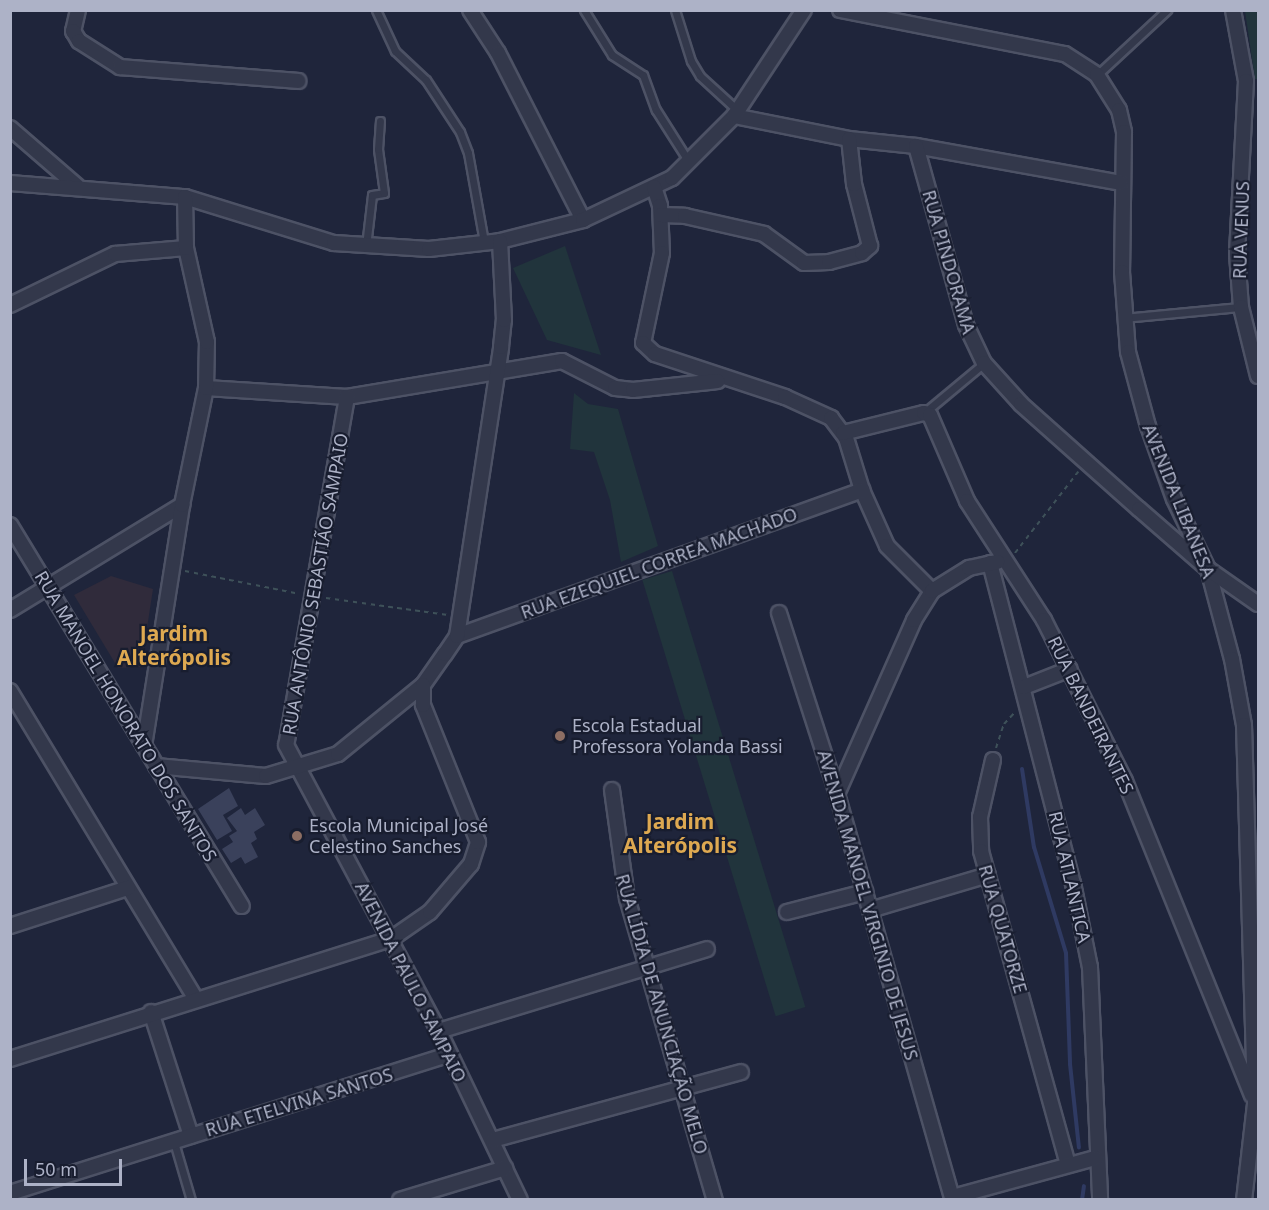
<!DOCTYPE html>
<meta charset="utf-8">
<style>
body{margin:0}
#map{position:relative;width:1269px;height:1210px;overflow:hidden;background:#1f253b;font-family:"Noto Sans",sans-serif}
div>[style]{position:absolute}
.medical>*{inset:0;background:#302b3b}
.green>*{inset:0;background:#21343c;transform-origin:0 0}
.stream>*{height:4px;margin:-2px;padding:0 2px;transform-origin:2px;border-radius:2px;background:#2f3a62}
.building>*{inset:0;background:#3a415b}
.path>*{height:2px;margin-top:-1px;transform-origin:0;background:repeating-linear-gradient(90deg,#3e5159 0 4.5px,transparent 0 9px)}
.roads{filter:drop-shadow(2px 0 #4d5265) drop-shadow(-2px 0 #4d5265) drop-shadow(0 2px #4d5265) drop-shadow(0 -2px #4d5265)}
.service>*{height:7px;margin:-3.5px;padding:0 3.5px;transform-origin:3.5px;border-radius:3.5px;background:#33384b}
.minor>*{height:14px;margin:-7px;padding:0 7px;transform-origin:7px;border-radius:7px;background:#33384b}
.dots>*{width:16px;height:16px;translate:-50% -50%;box-sizing:border-box;border:3px solid #181d2f;border-radius:50%}
span{translate:-50% -50%;white-space:nowrap;text-align:center;line-height:1.15;-webkit-text-stroke:4.5px #181d2f;paint-order:stroke}
.street-label{font-size:18px;color:#adb2c7}
.poi-label{font-size:18px;color:#adb2c7}
.left{translate:0 -50%;text-align:left}
.quarter-label{font-size:21px;color:#dea951;font-weight:700}
.frame{position:absolute;inset:0;border:12px solid #adb2c7;pointer-events:none}
.scale{position:absolute;left:24px;top:1159px;width:98px;height:27px;box-sizing:border-box;border:3px solid #adb2c7;border-top:0;padding-left:8px;font-size:18px;line-height:21px;white-space:nowrap;color:#adb2c7;-webkit-text-stroke:4px #181d2f;paint-order:stroke}
</style>
<div id="map">
<div class="medical">
<i style="clip-path:polygon(111px 576px,153px 589px,141px 667px,118px 668px,74px 595px)"></i>
</div>
<div class="green">
<i style="clip-path:polygon(1245px 11px,1258px 11px,1258px 79px,1255px 79px)"></i>
<i style="clip-path:polygon(565px 246px,601px 355px,547px 340px,513px 268px)"></i>
<i style="clip-path:polygon(574px 393px,588px 404px,618px 409px,658px 546px,621px 562px,610px 500px,594px 452px,570px 449px)"></i>
<i style="left:672px;top:571px;width:456px;height:31px;rotate:73deg"></i>
</div>
<div class="stream">
<i style="left:1022px;top:769px;width:79px;rotate:81.3deg"></i>
<i style="left:1034px;top:847px;width:111px;rotate:73.2deg"></i>
<i style="left:1066px;top:953px;width:111px;rotate:87.9deg"></i>
<i style="left:1070px;top:1064px;width:84px;rotate:83.9deg"></i>
<i style="left:1082px;top:1200px;width:14px;rotate:-82deg"></i>
</div>
<div class="building">
<i style="clip-path:polygon(229px 788px,238px 806px,223px 815px,232px 831px,217px 840px,198px 809px)"></i>
<i style="clip-path:polygon(241px 808px,245px 815px,255px 808px,265px 825px,254px 832px,257px 839px,251px 843px,258px 857px,245px 864px,241px 857px,231px 863px,222px 849px,233px 842px,229px 836px,237px 831px,227px 818px)"></i>
</div>
<div class="path">
<i style="left:1015px;top:553px;width:103px;rotate:-52.1deg"></i>
<i style="left:185px;top:571px;width:117px;rotate:11.3deg"></i>
<i style="left:326px;top:598px;width:123px;rotate:7.9deg"></i>
<i style="left:996px;top:748px;width:25px;rotate:-72deg"></i>
<i style="left:1004px;top:724px;width:16px;rotate:-47deg"></i>
</div>
<div class="roads">
<div class="service">
<i style="left:376px;top:10px;width:45px;rotate:65.1deg"></i>
<i style="left:395px;top:51px;width:42px;rotate:43.1deg"></i>
<i style="left:426px;top:80px;width:62px;rotate:56.8deg"></i>
<i style="left:460px;top:132px;width:22px;rotate:69deg"></i>
<i style="left:468px;top:153px;width:90px;rotate:79.8deg"></i>
<i style="left:584px;top:10px;width:53px;rotate:58.1deg"></i>
<i style="left:612px;top:55px;width:37px;rotate:33deg"></i>
<i style="left:643px;top:75px;width:37px;rotate:70deg"></i>
<i style="left:656px;top:110px;width:62px;rotate:57.6deg"></i>
<i style="left:675px;top:10px;width:53px;rotate:72.6deg"></i>
<i style="left:691px;top:61px;width:17px;rotate:59deg"></i>
<i style="left:700px;top:76px;width:49px;rotate:42.5deg"></i>
<i style="left:1097px;top:75px;width:96px;rotate:-42.9deg"></i>
<i style="left:366px;top:246px;width:51px;rotate:-83.3deg"></i>
<i style="left:372px;top:195px;width:12px;rotate:-9deg"></i>
<i style="left:384px;top:193px;width:44px;rotate:-97.8deg"></i>
<i style="left:378px;top:149px;width:28px;rotate:-86deg"></i>
<i style="left:1124px;top:318px;width:118px;rotate:-5.4deg"></i>
<i style="left:924px;top:413px;width:78px;rotate:-39.8deg"></i>
<i style="left:174px;top:1142px;width:60px;rotate:73.7deg"></i>
</div>
<div class="minor">
<i style="left:78px;top:10px;width:22px;rotate:103deg"></i>
<i style="left:73px;top:31px;width:12px;rotate:59deg"></i>
<i style="left:79px;top:41px;width:49px;rotate:32.4deg"></i>
<i style="left:120px;top:67px;width:179px;rotate:4.5deg"></i>
<i style="left:470px;top:10px;width:51px;rotate:56.9deg"></i>
<i style="left:498px;top:53px;width:187px;rotate:63deg"></i>
<i style="left:840px;top:10px;width:229px;rotate:11.1deg"></i>
<i style="left:1065px;top:54px;width:38px;rotate:33deg"></i>
<i style="left:1097px;top:75px;width:41px;rotate:57.8deg"></i>
<i style="left:1119px;top:110px;width:23px;rotate:77deg"></i>
<i style="left:1124px;top:132px;width:140px;rotate:90.8deg"></i>
<i style="left:1122px;top:272px;width:80px;rotate:85.7deg"></i>
<i style="left:1128px;top:352px;width:77px;rotate:74.9deg"></i>
<i style="left:1148px;top:426px;width:77px;rotate:70.4deg"></i>
<i style="left:1174px;top:499px;width:78px;rotate:64.1deg"></i>
<i style="left:1208px;top:569px;width:93px;rotate:75.1deg"></i>
<i style="left:1232px;top:659px;width:67px;rotate:79.7deg"></i>
<i style="left:1244px;top:725px;width:379px;rotate:88.3deg"></i>
<i style="left:1255px;top:1104px;width:97px;rotate:96.5deg"></i>
<i style="left:1233px;top:10px;width:72px;rotate:79.6deg"></i>
<i style="left:1246px;top:81px;width:173px;rotate:93deg"></i>
<i style="left:1237px;top:254px;width:53px;rotate:85.7deg"></i>
<i style="left:1241px;top:307px;width:71px;rotate:76.2deg"></i>
<i style="left:734px;top:116px;width:117px;rotate:11.3deg"></i>
<i style="left:849px;top:139px;width:67px;rotate:6deg"></i>
<i style="left:916px;top:146px;width:208px;rotate:10.2deg"></i>
<i style="left:10px;top:128px;width:89px;rotate:40.9deg"></i>
<i style="left:916px;top:146px;width:186px;rotate:74.4deg"></i>
<i style="left:966px;top:325px;width:42px;rotate:64.7deg"></i>
<i style="left:984px;top:363px;width:55px;rotate:47.9deg"></i>
<i style="left:1021px;top:404px;width:158px;rotate:41.7deg"></i>
<i style="left:1139px;top:509px;width:91px;rotate:41deg"></i>
<i style="left:1208px;top:569px;width:61px;rotate:35deg"></i>
<i style="left:10px;top:183px;width:176px;rotate:4.6deg"></i>
<i style="left:185px;top:197px;width:156px;rotate:17.2deg"></i>
<i style="left:334px;top:243px;width:95px;rotate:3.6deg"></i>
<i style="left:429px;top:249px;width:71px;rotate:-6.4deg"></i>
<i style="left:500px;top:241px;width:86px;rotate:-14.2deg"></i>
<i style="left:583px;top:220px;width:98px;rotate:-25.3deg"></i>
<i style="left:672px;top:178px;width:88px;rotate:-45deg"></i>
<i style="left:734px;top:116px;width:127px;rotate:-56.6deg"></i>
<i style="left:654px;top:187px;width:20px;rotate:72deg"></i>
<i style="left:660px;top:206px;width:47px;rotate:87.6deg"></i>
<i style="left:662px;top:253px;width:92px;rotate:101.9deg"></i>
<i style="left:643px;top:343px;width:16px;rotate:43deg"></i>
<i style="left:655px;top:354px;width:137px;rotate:18.3deg"></i>
<i style="left:785px;top:397px;width:51px;rotate:24.5deg"></i>
<i style="left:831px;top:418px;width:25px;rotate:53deg"></i>
<i style="left:846px;top:438px;width:54px;rotate:72.9deg"></i>
<i style="left:862px;top:490px;width:61px;rotate:65.9deg"></i>
<i style="left:887px;top:546px;width:64px;rotate:45deg"></i>
<i style="left:661px;top:215px;width:24px;rotate:2deg"></i>
<i style="left:685px;top:216px;width:81px;rotate:12.8deg"></i>
<i style="left:764px;top:234px;width:49px;rotate:35.9deg"></i>
<i style="left:804px;top:263px;width:25px;rotate:-2deg"></i>
<i style="left:829px;top:262px;width:34px;rotate:-15deg"></i>
<i style="left:862px;top:253px;width:11px;rotate:-41deg"></i>
<i style="left:870px;top:246px;width:64px;rotate:-104.5deg"></i>
<i style="left:854px;top:184px;width:45px;rotate:-96.3deg"></i>
<i style="left:10px;top:305px;width:117px;rotate:-25.9deg"></i>
<i style="left:115px;top:254px;width:71px;rotate:-4.8deg"></i>
<i style="left:206px;top:388px;width:141px;rotate:3.7deg"></i>
<i style="left:347px;top:397px;width:218px;rotate:-9.5deg"></i>
<i style="left:562px;top:361px;width:59px;rotate:27deg"></i>
<i style="left:615px;top:388px;width:18px;rotate:6deg"></i>
<i style="left:633px;top:390px;width:85px;rotate:-6deg"></i>
<i style="left:347px;top:397px;width:353px;rotate:99.9deg"></i>
<i style="left:286px;top:745px;width:324px;rotate:61.9deg"></i>
<i style="left:439px;top:1031px;width:187px;rotate:64.4deg"></i>
<i style="left:843px;top:433px;width:83px;rotate:-13.9deg"></i>
<i style="left:924px;top:413px;width:6px;rotate:18deg"></i>
<i style="left:930px;top:415px;width:94px;rotate:66.7deg"></i>
<i style="left:967px;top:501px;width:142px;rotate:57.1deg"></i>
<i style="left:1044px;top:620px;width:180px;rotate:63.3deg"></i>
<i style="left:1125px;top:781px;width:339px;rotate:68deg"></i>
<i style="left:10px;top:525px;width:446px;rotate:58.7deg"></i>
<i style="left:990px;top:563px;width:331px;rotate:75.5deg"></i>
<i style="left:1073px;top:883px;width:86px;rotate:78.6deg"></i>
<i style="left:1090px;top:967px;width:233px;rotate:87.5deg"></i>
<i style="left:10px;top:610px;width:202px;rotate:-31.4deg"></i>
<i style="left:779px;top:613px;width:190px;rotate:72.2deg"></i>
<i style="left:837px;top:794px;width:422px;rotate:74.1deg"></i>
<i style="left:457px;top:636px;width:431px;rotate:-19.8deg"></i>
<i style="left:1024px;top:687px;width:49px;rotate:-21.4deg"></i>
<i style="left:10px;top:691px;width:360px;rotate:58.9deg"></i>
<i style="left:144px;top:746px;width:244px;rotate:-81deg"></i>
<i style="left:182px;top:505px;width:119px;rotate:-78.4deg"></i>
<i style="left:206px;top:388px;width:46px;rotate:-88.8deg"></i>
<i style="left:207px;top:342px;width:96px;rotate:-102.6deg"></i>
<i style="left:186px;top:248px;width:51px;rotate:-91.1deg"></i>
<i style="left:993px;top:760px;width:58px;rotate:102.8deg"></i>
<i style="left:980px;top:817px;width:34px;rotate:88deg"></i>
<i style="left:981px;top:851px;width:325px;rotate:74.5deg"></i>
<i style="left:156px;top:766px;width:110px;rotate:5.2deg"></i>
<i style="left:266px;top:776px;width:75px;rotate:-17deg"></i>
<i style="left:338px;top:754px;width:109px;rotate:-39.1deg"></i>
<i style="left:423px;top:685px;width:38px;rotate:-55deg"></i>
<i style="left:445px;top:654px;width:22px;rotate:-56deg"></i>
<i style="left:457px;top:636px;width:292px;rotate:-81.3deg"></i>
<i style="left:501px;top:347px;width:27px;rotate:-84deg"></i>
<i style="left:504px;top:320px;width:79px;rotate:-92.9deg"></i>
<i style="left:612px;top:790px;width:109px;rotate:82.1deg"></i>
<i style="left:627px;top:898px;width:315px;rotate:73.8deg"></i>
<i style="left:837px;top:794px;width:190px;rotate:-66.1deg"></i>
<i style="left:914px;top:620px;width:34px;rotate:-58deg"></i>
<i style="left:932px;top:591px;width:44px;rotate:-31.9deg"></i>
<i style="left:969px;top:568px;width:29px;rotate:-12deg"></i>
<i style="left:870px;top:910px;width:123px;rotate:-16.5deg"></i>
<i style="left:787px;top:912px;width:81px;rotate:-14.4deg"></i>
<i style="left:10px;top:926px;width:124px;rotate:-17.9deg"></i>
<i style="left:151px;top:1012px;width:130px;rotate:72.1deg"></i>
<i style="left:439px;top:1031px;width:280px;rotate:-17deg"></i>
<i style="left:10px;top:1059px;width:399px;rotate:-17.5deg"></i>
<i style="left:391px;top:939px;width:47px;rotate:-34.7deg"></i>
<i style="left:430px;top:912px;width:63px;rotate:-49.5deg"></i>
<i style="left:471px;top:864px;width:23px;rotate:-72deg"></i>
<i style="left:478px;top:842px;width:148px;rotate:-111.9deg"></i>
<i style="left:423px;top:705px;width:20px;rotate:-90deg"></i>
<i style="left:493px;top:1140px;width:257px;rotate:-15.3deg"></i>
<i style="left:10px;top:1193px;width:460px;rotate:-17.5deg"></i>
<i style="left:953px;top:1197px;width:148px;rotate:-15.3deg"></i>
<i style="left:400px;top:1200px;width:110px;rotate:-16.9deg"></i>
</div>
</div>
<div class="dots">
<i style="left:560px;top:736px;background:#8d6e63"></i>
<i style="left:297px;top:836px;background:#8d6e63"></i>
</div>
<div class="street-label">
<span style="left:1241px;top:230px;rotate:-88deg">RUA VENUS</span>
<span style="left:949px;top:262px;rotate:74deg">RUA PINDORAMA</span>
<span style="left:1179px;top:501px;rotate:68deg">AVENIDA LIBANESA</span>
<span style="left:659px;top:563px;rotate:-20deg">RUA EZEQUIEL CORREA MACHADO</span>
<span style="left:315px;top:584px;rotate:-80deg">RUA ANTÔNIO SEBASTIÃO SAMPAIO</span>
<span style="left:1091px;top:715px;rotate:64deg">RUA BANDEIRANTES</span>
<span style="left:126px;top:716px;rotate:59deg">RUA MANOEL HONORATO DOS SANTOS</span>
<span style="left:1070px;top:877px;rotate:77deg">RUA ATLANTICA</span>
<span style="left:868px;top:905px;rotate:74deg">AVENIDA MANOEL VIRGINIO DE JESUS</span>
<span style="left:1003px;top:929px;rotate:74deg">RUA QUATORZE</span>
<span style="left:411px;top:982px;rotate:63deg">AVENIDA PAULO SAMPAIO</span>
<span style="left:662px;top:1014px;rotate:74deg">RUA LÍDIA DE ANUNCIAÇÃO MELO</span>
<span style="left:299px;top:1102px;rotate:-17deg">RUA ETELVINA SANTOS</span>
</div>
<div class="poi-label">
<span class="left" style="left:572px;top:736px">Escola Estadual<br>Professora Yolanda Bassi</span>
<span class="left" style="left:309px;top:836px">Escola Municipal José<br>Celestino Sanches</span>
</div>
<div class="quarter-label">
<span style="left:174px;top:645px">Jardim<br>Alterópolis</span>
<span style="left:680px;top:833px">Jardim<br>Alterópolis</span>
</div>
<div class="frame"></div>
<div class="scale">50 m</div>
</div>
